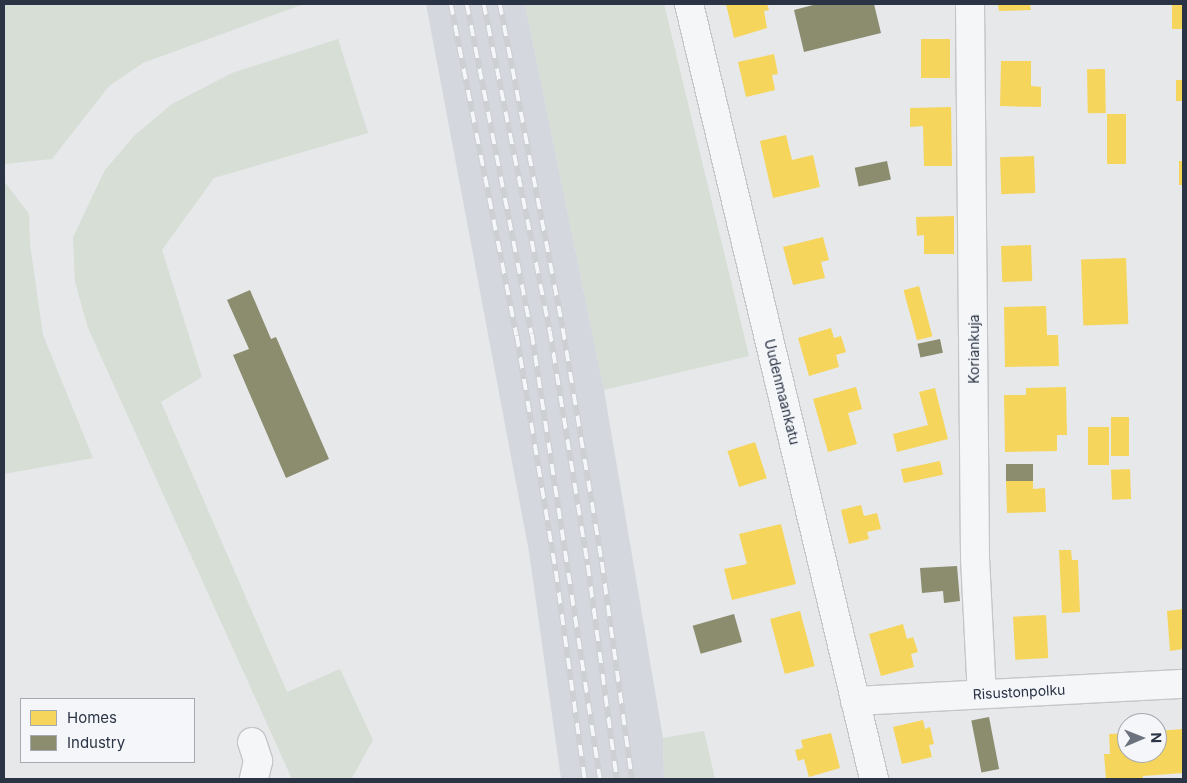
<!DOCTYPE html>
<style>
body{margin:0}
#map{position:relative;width:1187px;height:783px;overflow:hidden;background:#e6e8ea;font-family:Inter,sans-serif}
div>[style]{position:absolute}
.built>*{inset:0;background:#d4d7dd}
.green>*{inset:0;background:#d6ded6}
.homes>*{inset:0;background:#f6d55c;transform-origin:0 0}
.industry>*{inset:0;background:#8c8c6e;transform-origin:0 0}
.roads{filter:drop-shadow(1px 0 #c4c6c8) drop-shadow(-1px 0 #c4c6c8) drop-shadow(0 1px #c4c6c8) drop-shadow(0 -1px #c4c6c8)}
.minor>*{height:28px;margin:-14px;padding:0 14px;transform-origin:14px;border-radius:14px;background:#f5f6f7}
.rail>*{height:5.5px;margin-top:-2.75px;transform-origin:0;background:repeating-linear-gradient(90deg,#f4f6f9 0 11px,#cecfd2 0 22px);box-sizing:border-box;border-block:1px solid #cecfd2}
span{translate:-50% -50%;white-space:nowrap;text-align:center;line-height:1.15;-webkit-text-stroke:5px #f4f6f9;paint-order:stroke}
.street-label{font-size:14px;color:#2b3445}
.frame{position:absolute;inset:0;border:5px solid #2b3445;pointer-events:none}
.legend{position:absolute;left:20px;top:698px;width:175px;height:65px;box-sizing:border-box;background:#f4f6f9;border:1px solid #a4a8b1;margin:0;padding:6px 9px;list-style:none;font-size:15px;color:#2b3445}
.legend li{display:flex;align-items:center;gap:10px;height:25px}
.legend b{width:25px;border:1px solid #a4a8b1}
.north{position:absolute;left:1117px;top:713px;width:50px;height:50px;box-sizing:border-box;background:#f4f6f9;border:1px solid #a4a8b1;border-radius:50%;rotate:89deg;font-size:14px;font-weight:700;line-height:20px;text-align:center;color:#2b3445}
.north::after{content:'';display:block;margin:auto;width:18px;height:22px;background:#6c737f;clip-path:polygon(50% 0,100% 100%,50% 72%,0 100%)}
</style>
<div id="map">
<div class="built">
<i style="clip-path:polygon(426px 4px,525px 4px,604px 390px,663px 738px,664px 779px,561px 779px,529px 552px)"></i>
</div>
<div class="green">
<i style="clip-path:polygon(4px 4px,304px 4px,143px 63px,109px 86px,52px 159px,4px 164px)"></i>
<i style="clip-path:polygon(525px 4px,664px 4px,749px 356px,604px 390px)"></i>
<i style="clip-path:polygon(338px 39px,368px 133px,214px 178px,162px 250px,202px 377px,161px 402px,287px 692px,340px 669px,373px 740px,352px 778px,292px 779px,88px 328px,75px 282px,73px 237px,105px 170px,134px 136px,172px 104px,232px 73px)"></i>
<i style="clip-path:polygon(4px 181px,29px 214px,30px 245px,43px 335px,93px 458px,4px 474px)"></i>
<i style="clip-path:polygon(704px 731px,715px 779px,664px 779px,663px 738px)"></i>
</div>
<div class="homes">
<i style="clip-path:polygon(726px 4px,767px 4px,769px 10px,764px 11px,767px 28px,734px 38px)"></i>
<i style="clip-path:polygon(998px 4px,1030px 4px,1031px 10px,999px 11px)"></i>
<i style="left:1172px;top:5px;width:11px;height:24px"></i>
<i style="left:921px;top:39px;width:29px;height:39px"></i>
<i style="clip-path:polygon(774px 54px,778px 74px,772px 75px,775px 90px,746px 97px,738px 62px)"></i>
<i style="clip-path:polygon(1001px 61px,1031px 61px,1031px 86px,1041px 87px,1041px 107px,1000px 106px)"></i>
<i style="left:1105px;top:69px;width:44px;height:18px;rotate:89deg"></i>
<i style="left:1176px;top:80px;width:7px;height:21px"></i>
<i style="clip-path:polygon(951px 107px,952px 166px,924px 166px,923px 126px,910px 127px,910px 108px)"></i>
<i style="left:1107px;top:114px;width:19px;height:50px"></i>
<i style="clip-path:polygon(786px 135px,792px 160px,813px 155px,820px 187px,773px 198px,760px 141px)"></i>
<i style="left:1034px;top:156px;width:37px;height:34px;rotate:88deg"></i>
<i style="left:1179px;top:161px;width:4px;height:24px"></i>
<i style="clip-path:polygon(954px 216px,954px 254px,924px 254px,924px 235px,917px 236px,916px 217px)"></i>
<i style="clip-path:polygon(823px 237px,829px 260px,821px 262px,825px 278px,793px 285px,783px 247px)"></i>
<i style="left:1031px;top:245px;width:36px;height:30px;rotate:88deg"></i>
<i style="left:1126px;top:258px;width:66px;height:45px;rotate:88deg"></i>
<i style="left:919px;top:286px;width:52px;height:16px;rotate:75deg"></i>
<i style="clip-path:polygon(1046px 306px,1047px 335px,1058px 335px,1059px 366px,1005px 367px,1004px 307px)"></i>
<i style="clip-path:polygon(831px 328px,834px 338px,841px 336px,846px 352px,836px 355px,839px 367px,809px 376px,798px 338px)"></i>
<i style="clip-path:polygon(856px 387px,862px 409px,848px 413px,857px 444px,828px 452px,813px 399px)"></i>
<i style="clip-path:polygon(1066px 387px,1067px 435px,1057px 435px,1057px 451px,1005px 452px,1004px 395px,1026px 395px,1026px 388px)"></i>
<i style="clip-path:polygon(935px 388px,948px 439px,897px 452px,893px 434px,928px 425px,919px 392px)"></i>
<i style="left:1111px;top:417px;width:18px;height:39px"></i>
<i style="left:1088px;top:427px;width:21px;height:38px"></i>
<i style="left:755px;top:442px;width:38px;height:29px;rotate:72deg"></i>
<i style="left:940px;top:461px;width:14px;height:40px;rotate:78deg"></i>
<i style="left:1130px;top:469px;width:30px;height:19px;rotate:88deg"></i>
<i style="clip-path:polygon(1006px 481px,1033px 481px,1033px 489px,1045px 488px,1046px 512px,1007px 513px)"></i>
<i style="clip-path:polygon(861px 505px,864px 516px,877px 513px,881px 529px,867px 532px,869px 539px,849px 544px,841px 510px)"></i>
<i style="clip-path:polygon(781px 524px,796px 584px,732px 600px,724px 569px,747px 564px,739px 534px)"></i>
<i style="clip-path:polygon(1059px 550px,1071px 550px,1072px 560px,1078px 560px,1080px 612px,1062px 613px)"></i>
<i style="clip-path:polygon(1183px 609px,1183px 649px,1170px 651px,1167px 611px)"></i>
<i style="left:800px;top:611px;width:57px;height:31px;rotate:75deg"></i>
<i style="left:1046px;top:615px;width:43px;height:33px;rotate:87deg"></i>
<i style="clip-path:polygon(903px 624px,907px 639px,913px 637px,918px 652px,911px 654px,914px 667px,881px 676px,869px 634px)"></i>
<i style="clip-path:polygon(923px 720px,925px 729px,930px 727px,934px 744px,929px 745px,932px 757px,902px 764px,893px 727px)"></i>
<i style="clip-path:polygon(1183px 729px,1183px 773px,1143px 776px,1143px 779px,1106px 779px,1104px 754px,1110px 754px,1109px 734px,1127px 733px,1127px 753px,1157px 753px,1157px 731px)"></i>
<i style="clip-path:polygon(831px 733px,840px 768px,809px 777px,804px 759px,798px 761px,795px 750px,803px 748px,801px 740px)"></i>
</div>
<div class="industry">
<i style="clip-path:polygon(817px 4px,874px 4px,881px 33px,804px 52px,794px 10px)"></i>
<i style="left:887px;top:161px;width:19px;height:33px;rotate:78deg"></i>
<i style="clip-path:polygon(250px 290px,271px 339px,276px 337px,329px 459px,286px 478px,233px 355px,249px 349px,227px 300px)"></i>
<i style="left:940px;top:339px;width:14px;height:23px;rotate:78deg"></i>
<i style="left:1006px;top:464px;width:27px;height:17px"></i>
<i style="clip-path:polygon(957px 566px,960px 601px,944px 603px,943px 591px,922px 593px,920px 568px)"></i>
<i style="left:734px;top:614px;width:29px;height:43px;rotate:74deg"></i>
<i style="left:989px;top:717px;width:53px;height:18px;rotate:79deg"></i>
</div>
<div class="roads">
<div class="minor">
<i style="left:689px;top:4px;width:797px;rotate:76.57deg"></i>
<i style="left:970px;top:4px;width:554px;rotate:89.48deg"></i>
<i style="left:975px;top:558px;width:136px;rotate:87.1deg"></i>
<i style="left:855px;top:701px;width:328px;rotate:-3deg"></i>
<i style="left:252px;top:742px;width:20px;rotate:72deg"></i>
<i style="left:258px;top:761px;width:18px;rotate:103deg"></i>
</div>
</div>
<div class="rail">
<i style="left:451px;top:4px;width:338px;rotate:78.8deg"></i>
<i style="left:517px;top:336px;width:238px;rotate:80.6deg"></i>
<i style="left:556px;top:571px;width:210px;rotate:82.1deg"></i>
<i style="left:467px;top:4px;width:336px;rotate:78.9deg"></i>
<i style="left:532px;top:334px;width:450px;rotate:81.3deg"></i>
<i style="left:484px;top:4px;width:334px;rotate:78.6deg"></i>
<i style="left:550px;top:331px;width:237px;rotate:80.8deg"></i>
<i style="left:588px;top:565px;width:216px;rotate:82.3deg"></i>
<i style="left:500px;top:4px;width:331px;rotate:79deg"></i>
<i style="left:563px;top:329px;width:236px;rotate:80.5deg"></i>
<i style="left:602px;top:562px;width:219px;rotate:82.1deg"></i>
</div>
<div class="street-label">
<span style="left:974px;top:349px;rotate:-90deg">Koriankuja</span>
<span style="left:782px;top:392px;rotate:76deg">Uudenmaankatu</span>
<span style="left:1019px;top:692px;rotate:-3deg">Risustonpolku</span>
</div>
<div class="frame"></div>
<ul class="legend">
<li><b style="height:14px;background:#f6d55c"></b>Homes</li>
<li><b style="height:14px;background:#8c8c6e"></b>Industry</li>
</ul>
<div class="north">N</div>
</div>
